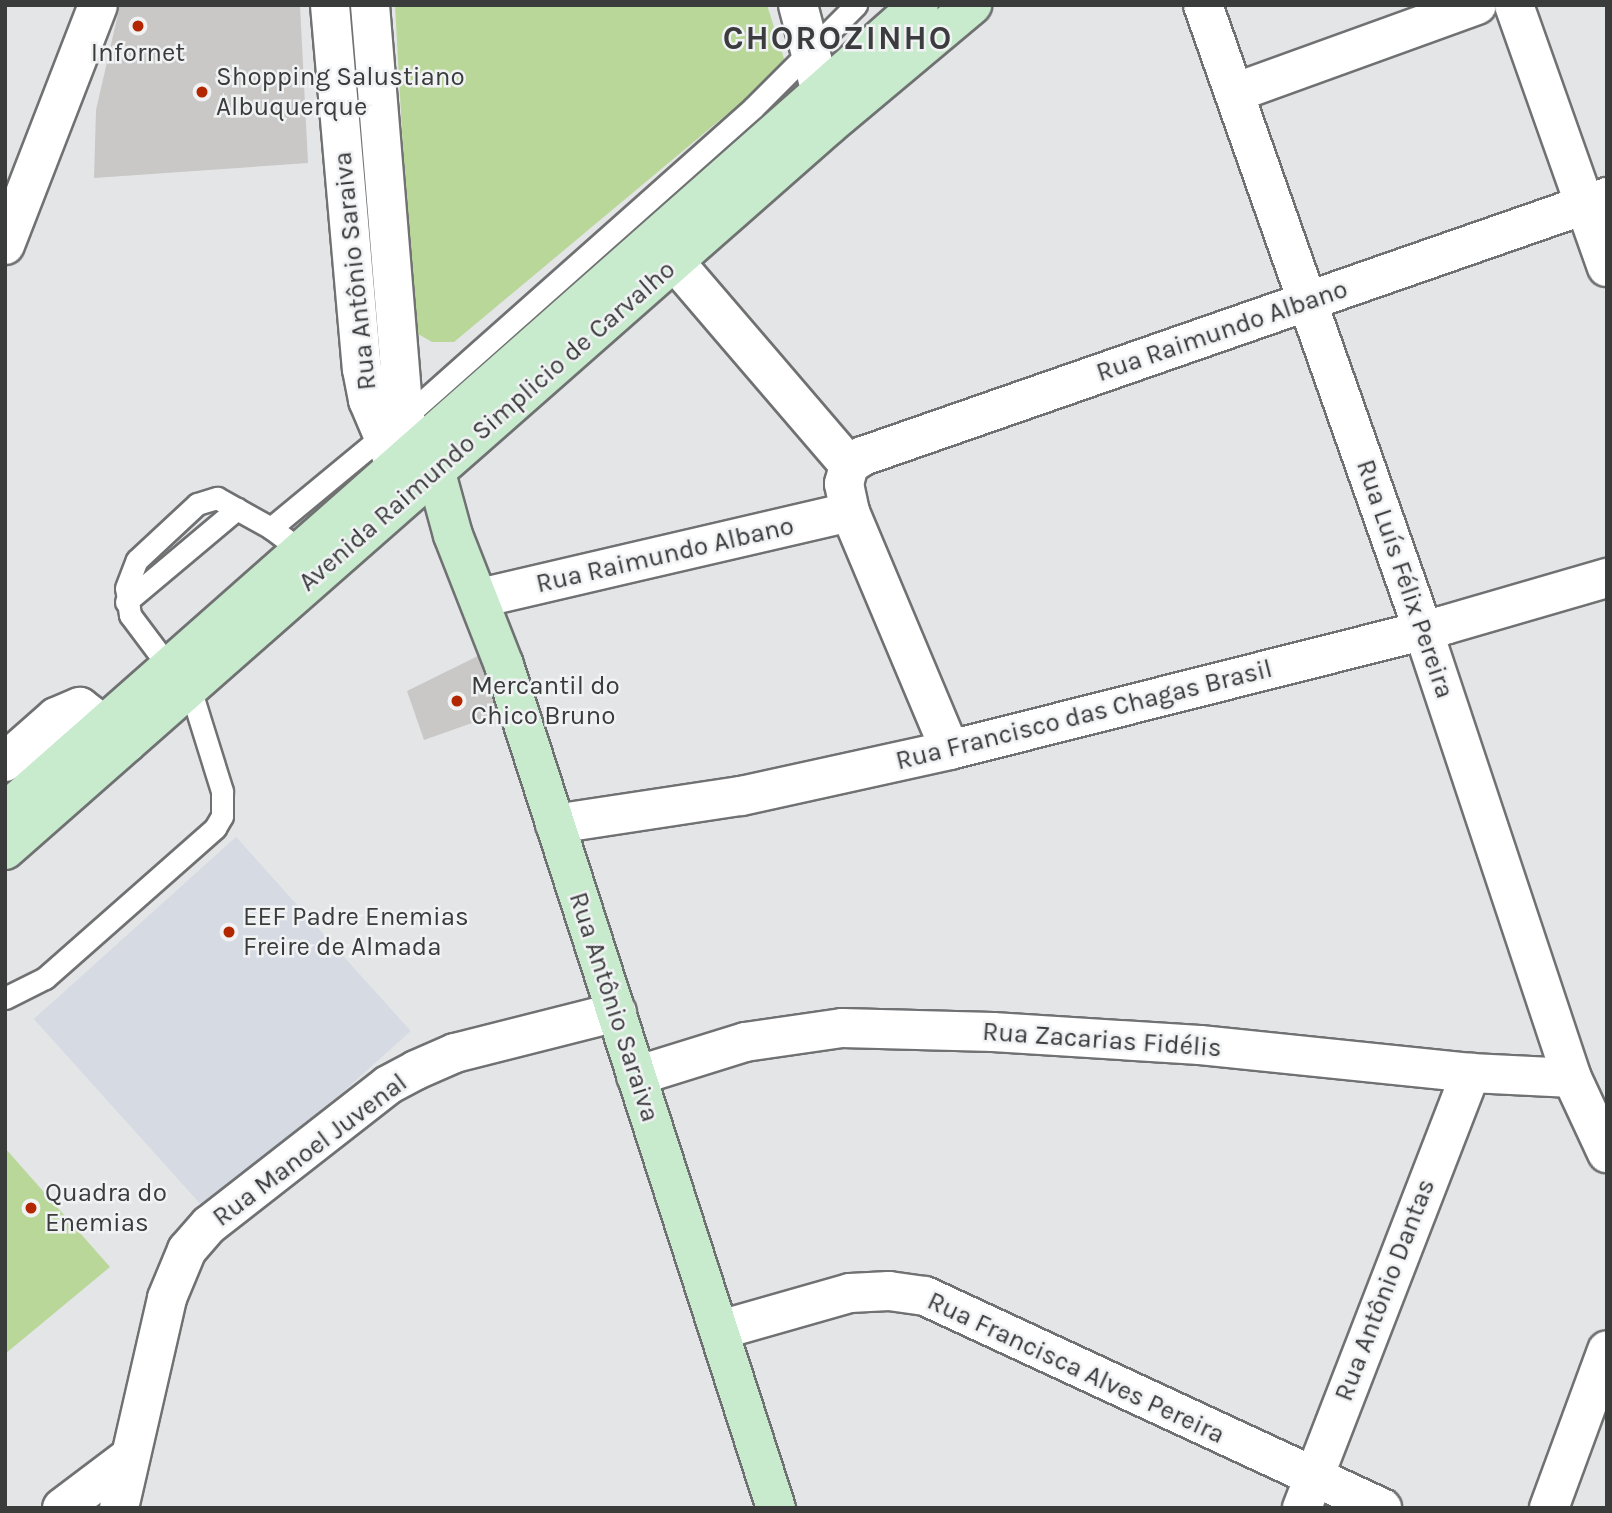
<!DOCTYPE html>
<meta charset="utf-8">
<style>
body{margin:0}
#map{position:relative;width:1612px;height:1513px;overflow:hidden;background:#e4e5e7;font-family:Karla,sans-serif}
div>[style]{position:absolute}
.built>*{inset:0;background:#d5dae3;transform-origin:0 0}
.green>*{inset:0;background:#b9d799}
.building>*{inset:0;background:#c9c8c6}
.roads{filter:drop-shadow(2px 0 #707172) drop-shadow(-2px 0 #707172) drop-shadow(0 2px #707172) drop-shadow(0 -2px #707172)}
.lane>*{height:21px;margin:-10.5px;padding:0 10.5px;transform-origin:10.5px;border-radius:10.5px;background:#fff}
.street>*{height:38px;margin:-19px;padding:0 19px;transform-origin:19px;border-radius:19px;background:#fff}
.secondary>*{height:38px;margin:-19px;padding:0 19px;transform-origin:19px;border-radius:19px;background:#c8eacd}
.dots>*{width:19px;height:19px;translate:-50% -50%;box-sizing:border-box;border:4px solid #f1f2f4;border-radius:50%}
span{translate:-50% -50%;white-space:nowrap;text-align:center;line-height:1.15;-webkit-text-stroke:5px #f1f2f4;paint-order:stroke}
.poi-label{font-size:26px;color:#3a3b3b}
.left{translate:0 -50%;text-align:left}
.street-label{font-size:26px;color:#3a3b3b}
.district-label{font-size:33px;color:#3b3c3d;font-weight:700;letter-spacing:2px}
.frame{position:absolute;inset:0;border:7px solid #3a3b3b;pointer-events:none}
</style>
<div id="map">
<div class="built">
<i style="left:236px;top:837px;width:261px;height:272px;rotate:48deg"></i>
</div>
<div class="green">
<i style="clip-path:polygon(395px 5px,767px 5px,786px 65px,454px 342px,432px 342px,413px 331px)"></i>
<i style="clip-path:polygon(5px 1148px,110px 1267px,5px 1354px)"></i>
</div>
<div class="building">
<i style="clip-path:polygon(120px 5px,300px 5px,308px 163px,94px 178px,96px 110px)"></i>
<i style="clip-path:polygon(486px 652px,506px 711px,424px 740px,407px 691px)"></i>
</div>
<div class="roads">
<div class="lane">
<i style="left:271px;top:528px;width:173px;rotate:-39.6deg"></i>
<i style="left:404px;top:418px;width:467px;rotate:-41.6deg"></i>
<i style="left:753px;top:108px;width:146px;rotate:-45deg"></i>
<i style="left:126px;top:602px;width:145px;rotate:-40deg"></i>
<i style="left:169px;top:667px;width:65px;rotate:-126.9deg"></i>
<i style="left:130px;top:615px;width:27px;rotate:-98deg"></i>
<i style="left:126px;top:588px;width:30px;rotate:-69deg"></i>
<i style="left:137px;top:560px;width:82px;rotate:-43deg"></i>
<i style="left:197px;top:504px;width:21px;rotate:-17deg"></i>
<i style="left:217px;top:498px;width:62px;rotate:29.1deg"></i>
<i style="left:271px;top:528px;width:39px;rotate:37deg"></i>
<i style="left:5px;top:998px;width:45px;rotate:-26.6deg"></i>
<i style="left:45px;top:978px;width:227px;rotate:-41.4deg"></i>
<i style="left:215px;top:828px;width:14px;rotate:-60deg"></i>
<i style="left:222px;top:816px;width:25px;rotate:-90deg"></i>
<i style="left:222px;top:791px;width:108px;rotate:-107.3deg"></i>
</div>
<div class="street">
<i style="left:330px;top:5px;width:365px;rotate:85deg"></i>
<i style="left:362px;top:369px;width:32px;rotate:79deg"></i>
<i style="left:368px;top:400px;width:72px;rotate:67deg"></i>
<i style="left:370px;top:5px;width:414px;rotate:85.3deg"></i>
<i style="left:404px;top:418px;width:32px;rotate:64deg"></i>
<i style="left:798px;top:5px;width:118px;rotate:75.3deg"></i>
<i style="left:1203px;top:5px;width:663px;rotate:70.61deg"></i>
<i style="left:1423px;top:630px;width:472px;rotate:71.6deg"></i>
<i style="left:1572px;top:1078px;width:83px;rotate:65deg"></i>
<i style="left:1514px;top:5px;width:278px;rotate:70.5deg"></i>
<i style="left:1237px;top:92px;width:255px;rotate:-19.9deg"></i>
<i style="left:5px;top:245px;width:257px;rotate:-68.8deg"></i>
<i style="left:674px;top:261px;width:269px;rotate:49.4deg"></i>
<i style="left:480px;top:598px;width:380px;rotate:-13.1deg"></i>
<i style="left:950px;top:750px;width:258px;rotate:-112.8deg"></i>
<i style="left:850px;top:512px;width:29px;rotate:-102deg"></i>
<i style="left:844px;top:484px;width:20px;rotate:-75deg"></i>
<i style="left:849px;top:465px;width:17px;rotate:-33deg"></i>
<i style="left:863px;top:456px;width:788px;rotate:-19.19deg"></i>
<i style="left:5px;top:762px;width:68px;rotate:-41.4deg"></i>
<i style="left:56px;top:717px;width:26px;rotate:-23deg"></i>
<i style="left:80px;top:707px;width:59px;rotate:37.5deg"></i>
<i style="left:555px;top:824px;width:188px;rotate:-8.6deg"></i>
<i style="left:741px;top:796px;width:214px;rotate:-12.4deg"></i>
<i style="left:950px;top:750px;width:511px;rotate:-14.17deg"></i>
<i style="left:1445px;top:625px;width:169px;rotate:-16.2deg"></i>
<i style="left:636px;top:1076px;width:114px;rotate:-17.3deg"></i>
<i style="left:745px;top:1042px;width:98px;rotate:-8.2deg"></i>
<i style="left:842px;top:1028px;width:151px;rotate:1.5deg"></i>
<i style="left:993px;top:1032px;width:207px;rotate:3.6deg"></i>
<i style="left:1200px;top:1045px;width:272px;rotate:5.9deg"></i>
<i style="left:1471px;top:1073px;width:101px;rotate:2.8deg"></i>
<i style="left:720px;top:1330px;width:135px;rotate:-15.9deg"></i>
<i style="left:850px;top:1293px;width:39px;rotate:-3deg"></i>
<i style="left:889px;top:1291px;width:36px;rotate:8deg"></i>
<i style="left:925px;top:1296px;width:504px;rotate:24.89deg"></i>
<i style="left:62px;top:1508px;width:83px;rotate:-37.1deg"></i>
<i style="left:119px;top:1508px;width:215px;rotate:-77.1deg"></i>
<i style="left:167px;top:1298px;width:52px;rotate:-67.4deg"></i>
<i style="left:187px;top:1250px;width:33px;rotate:-49deg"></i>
<i style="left:209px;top:1225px;width:227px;rotate:-38deg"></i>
<i style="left:388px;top:1085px;width:32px;rotate:-28deg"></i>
<i style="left:416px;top:1070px;width:43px;rotate:-23.6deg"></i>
<i style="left:455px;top:1053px;width:167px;rotate:-14.2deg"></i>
<i style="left:1302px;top:1508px;width:467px;rotate:-68.8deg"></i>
<i style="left:1549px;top:1508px;width:168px;rotate:-69.8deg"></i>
</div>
<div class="secondary">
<i style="left:424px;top:455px;width:22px;rotate:56deg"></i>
<i style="left:436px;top:473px;width:64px;rotate:74.7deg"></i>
<i style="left:453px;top:535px;width:140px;rotate:68.6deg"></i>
<i style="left:504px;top:665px;width:886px;rotate:72.12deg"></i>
<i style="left:5px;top:812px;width:1219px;rotate:-41.44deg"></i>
<i style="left:5px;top:850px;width:1098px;rotate:-41.34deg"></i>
<i style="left:829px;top:125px;width:187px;rotate:-40deg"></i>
</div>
</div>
<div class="dots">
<i style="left:138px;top:26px;background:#b32700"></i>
<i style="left:202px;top:92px;background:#b32700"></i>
<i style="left:457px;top:701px;background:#b32700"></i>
<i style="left:229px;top:932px;background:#b32700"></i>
<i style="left:31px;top:1208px;background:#b32700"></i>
</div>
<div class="poi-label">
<span style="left:138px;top:53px">Infornet</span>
<span class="left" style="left:216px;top:92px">Shopping Salustiano<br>Albuquerque</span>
<span class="left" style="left:471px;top:701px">Mercantil do<br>Chico Bruno</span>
<span class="left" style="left:243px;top:932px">EEF Padre Enemias<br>Freire de Almada</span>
<span class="left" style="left:45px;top:1208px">Quadra do<br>Enemias</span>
</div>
<div class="street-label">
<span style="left:355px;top:271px;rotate:-96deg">Rua Antônio Saraiva</span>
<span style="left:1222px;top:331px;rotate:-19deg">Rua Raimundo Albano</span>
<span style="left:487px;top:426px;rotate:-41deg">Avenida Raimundo Simplicio de Carvalho</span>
<span style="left:665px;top:555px;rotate:-13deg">Rua Raimundo Albano</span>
<span style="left:1405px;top:579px;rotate:71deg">Rua Luís Félix Pereira</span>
<span style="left:1084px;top:715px;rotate:-14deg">Rua Francisco das Chagas Brasil</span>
<span style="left:614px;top:1007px;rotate:72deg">Rua Antônio Saraiva</span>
<span style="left:1102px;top:1040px;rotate:4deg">Rua Zacarias Fidélis</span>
<span style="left:310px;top:1150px;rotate:-37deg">Rua Manoel Juvenal</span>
<span style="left:1385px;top:1290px;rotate:-69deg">Rua Antônio Dantas</span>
<span style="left:1076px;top:1368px;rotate:25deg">Rua Francisca Alves Pereira</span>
</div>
<div class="district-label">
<span style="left:838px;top:39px">CHOROZINHO</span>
</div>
<div class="frame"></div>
</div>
